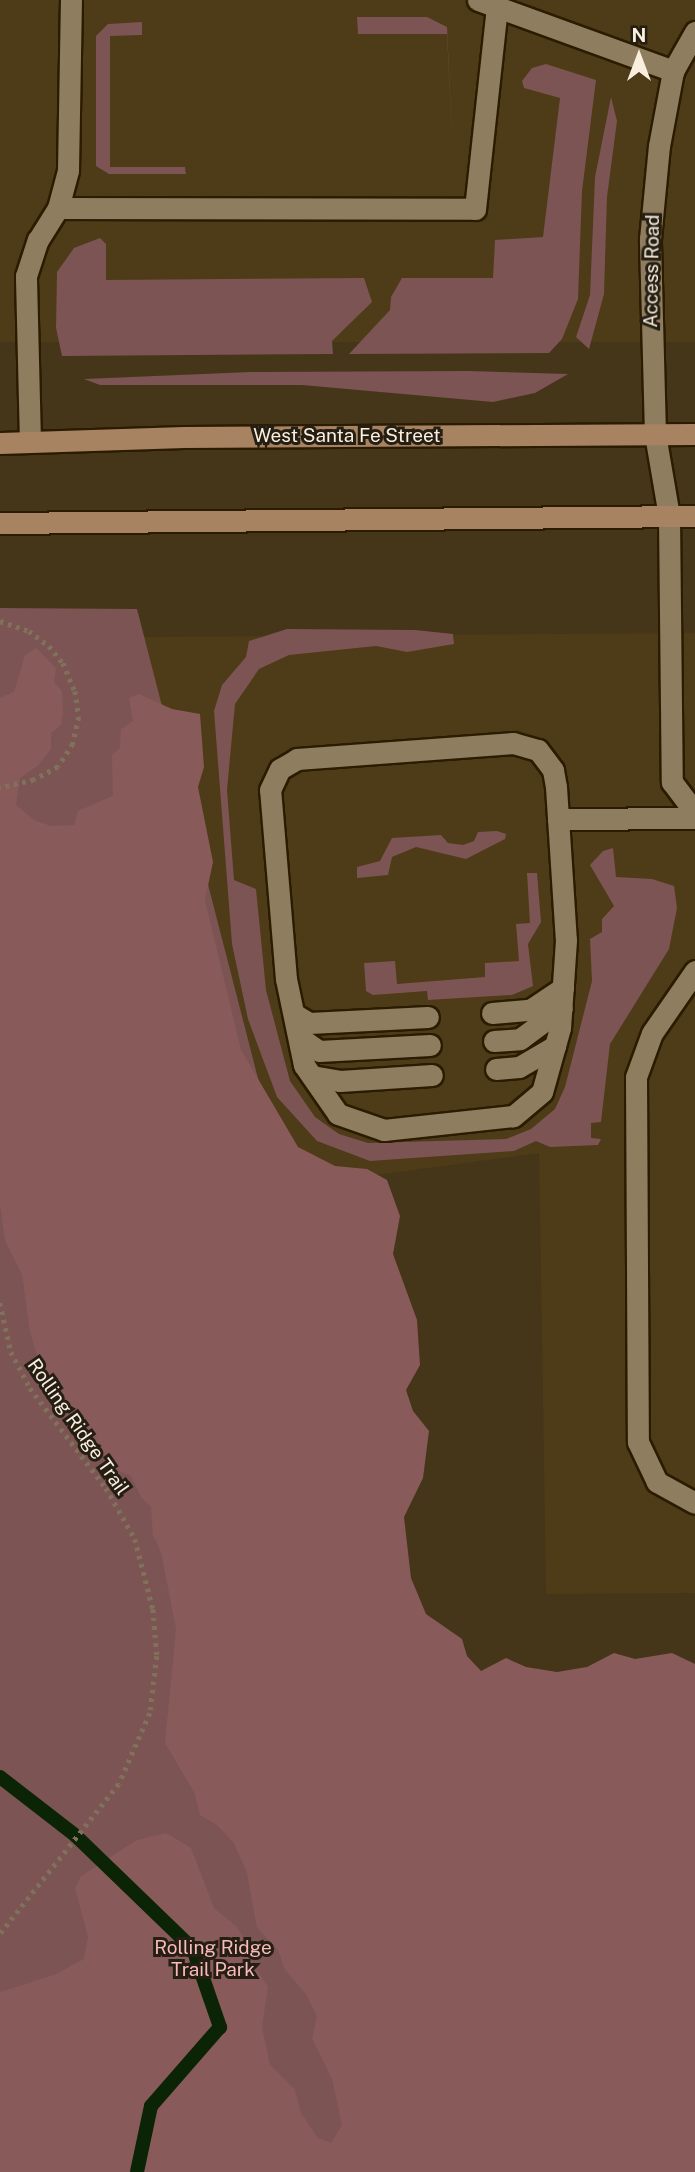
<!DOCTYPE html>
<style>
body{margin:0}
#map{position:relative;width:695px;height:2172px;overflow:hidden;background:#453519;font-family:"Public Sans",sans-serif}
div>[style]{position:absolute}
.built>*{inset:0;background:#4e3b17;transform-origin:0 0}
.green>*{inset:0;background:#7c5454}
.forest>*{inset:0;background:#895a5a}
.stream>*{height:14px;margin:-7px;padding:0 7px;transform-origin:7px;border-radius:7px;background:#0b2405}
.path>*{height:4.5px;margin-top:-2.25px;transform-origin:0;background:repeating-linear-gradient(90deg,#80725a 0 3.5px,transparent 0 8.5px)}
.roads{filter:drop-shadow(2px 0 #2b1c01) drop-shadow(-2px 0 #2b1c01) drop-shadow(0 2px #2b1c01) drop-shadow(0 -2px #2b1c01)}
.lane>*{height:21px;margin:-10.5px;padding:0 10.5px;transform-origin:10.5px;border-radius:10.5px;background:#8f7d5f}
.street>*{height:21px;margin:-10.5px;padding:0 10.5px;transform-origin:10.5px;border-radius:10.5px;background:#8f7d5f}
.secondary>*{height:21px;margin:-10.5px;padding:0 10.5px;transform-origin:10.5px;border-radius:10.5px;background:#a78361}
span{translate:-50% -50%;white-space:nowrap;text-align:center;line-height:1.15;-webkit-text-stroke:6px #251e12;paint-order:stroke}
.street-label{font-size:19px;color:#faefdf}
.park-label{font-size:19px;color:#f9baba}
.north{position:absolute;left:604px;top:21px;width:70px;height:70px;-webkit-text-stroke:5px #251e12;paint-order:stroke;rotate:0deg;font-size:19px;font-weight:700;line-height:28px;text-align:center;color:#faefdf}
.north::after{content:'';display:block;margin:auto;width:24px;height:32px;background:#faefdf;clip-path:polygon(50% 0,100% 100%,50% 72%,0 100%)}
</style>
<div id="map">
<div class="built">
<i style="left:0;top:0;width:695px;height:342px"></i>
<i style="clip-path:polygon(695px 633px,695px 1593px,546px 1594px,539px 1153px,286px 1187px,144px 637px)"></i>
</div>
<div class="green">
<i style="clip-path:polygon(357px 17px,427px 17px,447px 27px,453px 160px,447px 34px,358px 34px)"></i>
<i style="clip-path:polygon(142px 22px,142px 35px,110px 36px,110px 167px,185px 167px,186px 174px,109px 174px,96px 166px,96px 36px,108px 24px)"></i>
<i style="clip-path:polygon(546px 64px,596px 80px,582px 191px,578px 299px,562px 339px,549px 353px,349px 354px,390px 310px,391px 297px,402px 278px,493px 278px,495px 240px,543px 237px,560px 98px,524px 88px,522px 81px,532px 68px)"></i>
<i style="clip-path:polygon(611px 97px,617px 121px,607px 197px,604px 294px,589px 349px,576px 337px,590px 295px,595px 177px)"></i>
<i style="clip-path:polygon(100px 238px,106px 244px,106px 280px,364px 278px,372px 302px,332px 341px,333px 354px,62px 356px,56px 328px,57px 272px,74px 248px)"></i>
<i style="clip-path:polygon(469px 371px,568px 374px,535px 393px,493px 402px,302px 385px,100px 385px,84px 379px,250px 372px)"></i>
<i style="clip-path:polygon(0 608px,137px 609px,423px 1718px,427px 2172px,0 2172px)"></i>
<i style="clip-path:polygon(287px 629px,415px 630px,453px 634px,454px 644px,407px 652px,376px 646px,289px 655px,259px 669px,235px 704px,227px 790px,234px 880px,256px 889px,266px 990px,290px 1081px,315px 1117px,339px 1134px,368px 1143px,506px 1139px,531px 1129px,555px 1109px,565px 1087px,592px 981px,590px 939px,602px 932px,602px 919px,614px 906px,590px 865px,603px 851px,613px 848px,616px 877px,652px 879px,674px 886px,677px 908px,669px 949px,610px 1044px,601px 1122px,591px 1123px,591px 1138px,601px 1139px,598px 1145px,550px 1147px,536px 1141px,514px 1151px,370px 1161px,317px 1141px,277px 1097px,248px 1019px,232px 944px,214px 711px,222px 685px,246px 657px,249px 641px)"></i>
<i style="clip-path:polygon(497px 831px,506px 834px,505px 839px,466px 859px,416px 847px,392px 857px,388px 875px,357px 878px,357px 867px,380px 861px,392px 838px,441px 835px,448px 843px,463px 845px,474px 841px,478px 832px)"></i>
<i style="clip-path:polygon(527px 873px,537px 873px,541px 922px,528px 944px,533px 986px,512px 995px,428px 1000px,427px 991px,373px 995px,366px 991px,364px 963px,395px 961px,397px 984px,485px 977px,485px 963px,519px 961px,516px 924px,530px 923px)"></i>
</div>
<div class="forest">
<i style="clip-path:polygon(36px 648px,56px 668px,54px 682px,62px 691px,63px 712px,61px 725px,51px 733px,51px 749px,39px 765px,20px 778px,16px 805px,34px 820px,51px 826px,74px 825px,78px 811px,113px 796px,112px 755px,120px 748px,121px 729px,133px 721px,129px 698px,139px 694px,172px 709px,200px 714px,204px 767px,198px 787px,213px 862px,205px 900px,241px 1050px,298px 1147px,335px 1166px,367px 1169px,387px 1180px,400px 1216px,393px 1254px,417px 1320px,420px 1365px,406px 1390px,413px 1411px,429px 1431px,423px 1478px,404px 1517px,411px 1578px,426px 1614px,462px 1639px,467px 1656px,481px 1671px,506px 1658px,526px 1667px,557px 1672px,587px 1667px,614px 1653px,635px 1659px,672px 1653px,695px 1664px,695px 2172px,0 2172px,0 1992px,54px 1975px,84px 1959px,88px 1937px,75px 1888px,81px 1876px,137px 1840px,166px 1833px,191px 1848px,214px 1908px,236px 1926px,249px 1945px,253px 1964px,268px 1987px,262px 2027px,270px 2065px,295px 2090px,301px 2113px,318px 2138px,331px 2143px,342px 2125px,332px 2079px,312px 2038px,317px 2016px,306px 1994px,285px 1970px,278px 1950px,257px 1928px,247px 1873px,234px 1843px,217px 1825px,200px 1815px,194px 1792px,165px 1743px,176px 1629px,161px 1552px,153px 1535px,151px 1507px,141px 1497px,131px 1476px,113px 1468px,88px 1438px,84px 1417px,63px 1404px,46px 1384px,30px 1332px,22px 1274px,5px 1241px,0 1204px,0 698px,14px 692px,25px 655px)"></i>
</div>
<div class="stream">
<i style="left:0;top:1777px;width:96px;rotate:37.8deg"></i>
<i style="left:76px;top:1836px;width:163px;rotate:44deg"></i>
<i style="left:193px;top:1949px;width:83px;rotate:70.9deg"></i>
<i style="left:220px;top:2027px;width:105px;rotate:131.1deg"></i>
<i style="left:151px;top:2106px;width:67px;rotate:102deg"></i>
</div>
<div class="path">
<i style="left:0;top:621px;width:31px;rotate:19deg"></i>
<i style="left:29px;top:631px;width:25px;rotate:37deg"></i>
<i style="left:49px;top:646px;width:22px;rotate:51deg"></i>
<i style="left:63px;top:663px;width:30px;rotate:67deg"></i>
<i style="left:75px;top:691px;width:26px;rotate:81deg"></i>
<i style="left:79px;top:717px;width:28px;rotate:103deg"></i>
<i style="left:73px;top:744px;width:27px;rotate:123deg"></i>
<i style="left:58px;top:767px;width:27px;rotate:152deg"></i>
<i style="left:34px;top:780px;width:35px;rotate:167deg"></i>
<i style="left:0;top:1303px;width:50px;rotate:77.3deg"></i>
<i style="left:11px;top:1352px;width:41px;rotate:62.2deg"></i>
<i style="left:30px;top:1388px;width:126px;rotate:52.8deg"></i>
<i style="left:106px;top:1488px;width:59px;rotate:60.4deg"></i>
<i style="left:135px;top:1539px;width:72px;rotate:75.6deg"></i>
<i style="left:153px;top:1609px;width:47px;rotate:85.1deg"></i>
<i style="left:157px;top:1656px;width:57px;rotate:97deg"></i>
<i style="left:150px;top:1713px;width:77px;rotate:113.6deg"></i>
<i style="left:119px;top:1784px;width:191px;rotate:128.4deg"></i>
</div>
<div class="roads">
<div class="lane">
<i style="left:478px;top:0;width:208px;rotate:20deg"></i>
<i style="left:58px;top:208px;width:417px;rotate:0.1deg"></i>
<i style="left:475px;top:209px;width:204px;rotate:-83.8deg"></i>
<i style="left:30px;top:442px;width:166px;rotate:-91.4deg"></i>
<i style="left:26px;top:276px;width:38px;rotate:-72deg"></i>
<i style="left:38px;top:240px;width:38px;rotate:-58deg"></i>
<i style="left:58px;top:208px;width:39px;rotate:-75deg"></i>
<i style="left:68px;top:170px;width:170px;rotate:-89deg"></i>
<i style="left:669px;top:516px;width:266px;rotate:89.4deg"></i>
<i style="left:672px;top:782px;width:38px;rotate:53deg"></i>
<i style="left:513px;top:743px;width:26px;rotate:16deg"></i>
<i style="left:538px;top:750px;width:25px;rotate:53deg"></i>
<i style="left:553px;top:770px;width:17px;rotate:80deg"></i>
<i style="left:556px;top:787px;width:153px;rotate:86.3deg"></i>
<i style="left:566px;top:940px;width:88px;rotate:93.9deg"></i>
<i style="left:560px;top:1028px;width:66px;rotate:105.7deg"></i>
<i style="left:542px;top:1092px;width:38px;rotate:140deg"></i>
<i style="left:513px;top:1116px;width:130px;rotate:173.8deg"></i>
<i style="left:384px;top:1130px;width:49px;rotate:-160.8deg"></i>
<i style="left:338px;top:1114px;width:60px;rotate:-124.8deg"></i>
<i style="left:304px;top:1065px;width:88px;rotate:-101.8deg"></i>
<i style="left:286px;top:979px;width:190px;rotate:-94.8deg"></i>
<i style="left:270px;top:790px;width:23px;rotate:-65deg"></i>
<i style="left:280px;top:769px;width:20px;rotate:-30deg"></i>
<i style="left:297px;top:759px;width:217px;rotate:-4.2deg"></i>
<i style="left:558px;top:819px;width:137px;rotate:-0.4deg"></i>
<i style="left:695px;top:971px;width:75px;rotate:124.7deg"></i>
<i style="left:652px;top:1033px;width:47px;rotate:110deg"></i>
<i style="left:636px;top:1077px;width:365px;rotate:89.7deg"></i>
<i style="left:638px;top:1442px;width:44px;rotate:64.6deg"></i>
<i style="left:657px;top:1482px;width:43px;rotate:28.9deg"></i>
<i style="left:492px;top:1013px;width:38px;rotate:-5deg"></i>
<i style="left:530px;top:1010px;width:40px;rotate:-34deg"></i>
<i style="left:294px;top:1014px;width:17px;rotate:31deg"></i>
<i style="left:309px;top:1023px;width:119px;rotate:-2.9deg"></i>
<i style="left:299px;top:1037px;width:24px;rotate:35deg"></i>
<i style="left:319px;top:1051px;width:111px;rotate:-3.1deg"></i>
<i style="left:494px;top:1041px;width:26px;rotate:-4deg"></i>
<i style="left:520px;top:1039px;width:52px;rotate:-36.4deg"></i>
<i style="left:496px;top:1069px;width:23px;rotate:-5deg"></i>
<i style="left:519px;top:1067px;width:42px;rotate:-30.3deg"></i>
<i style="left:312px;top:1076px;width:28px;rotate:10deg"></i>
<i style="left:340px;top:1081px;width:92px;rotate:-3.7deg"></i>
</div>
<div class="street">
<i style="left:669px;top:516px;width:83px;rotate:-99.7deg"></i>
<i style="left:655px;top:434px;width:195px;rotate:-91.5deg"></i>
<i style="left:650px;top:239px;width:93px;rotate:-84.5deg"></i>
<i style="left:659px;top:146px;width:76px;rotate:-79.4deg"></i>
<i style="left:673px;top:71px;width:45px;rotate:-60.6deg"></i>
</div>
<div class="secondary">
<i style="left:0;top:443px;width:184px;rotate:-1.9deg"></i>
<i style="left:184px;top:437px;width:511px;rotate:-0.34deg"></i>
<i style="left:0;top:523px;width:695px;rotate:-0.58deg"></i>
</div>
</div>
<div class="street-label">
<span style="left:652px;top:271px;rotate:-89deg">Access Road</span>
<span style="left:347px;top:436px">West Santa Fe Street</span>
<span style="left:78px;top:1427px;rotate:55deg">Rolling Ridge Trail</span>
</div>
<div class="park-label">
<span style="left:213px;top:1959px">Rolling Ridge<br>Trail Park</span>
</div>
<div class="north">N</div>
</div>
